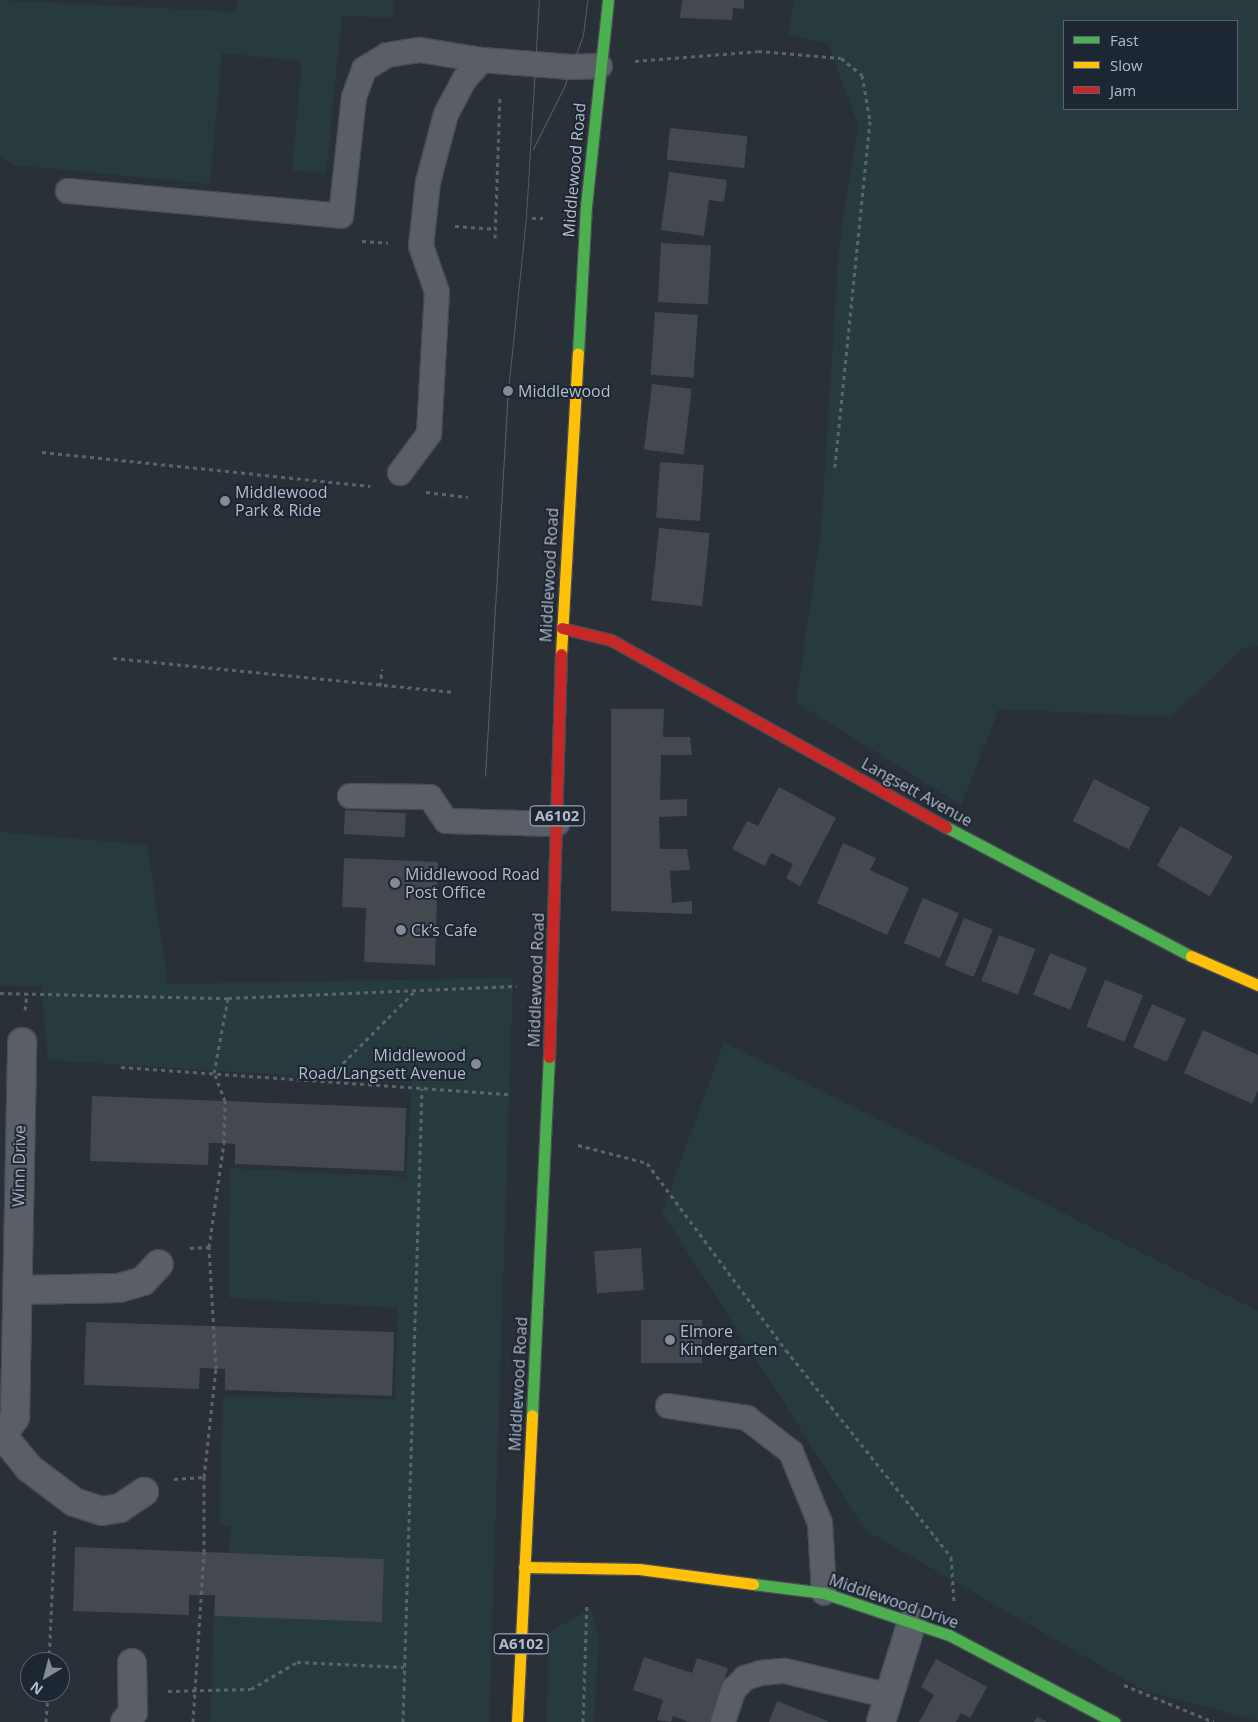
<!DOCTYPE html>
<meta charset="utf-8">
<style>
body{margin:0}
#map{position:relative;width:1258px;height:1722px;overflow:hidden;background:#2a3038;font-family:"Open Sans",sans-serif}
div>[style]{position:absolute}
.green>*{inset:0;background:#273a3e}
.building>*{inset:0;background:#444950;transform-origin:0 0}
.path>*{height:3px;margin-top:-1.5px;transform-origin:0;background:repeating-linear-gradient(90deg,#5d636a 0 4px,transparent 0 8px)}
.roads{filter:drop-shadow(1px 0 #484c53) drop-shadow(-1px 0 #484c53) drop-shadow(0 1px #484c53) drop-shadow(0 -1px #484c53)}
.lane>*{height:24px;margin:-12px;padding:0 12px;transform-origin:12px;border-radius:12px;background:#5a5e66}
.street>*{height:28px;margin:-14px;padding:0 14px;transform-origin:14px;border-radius:14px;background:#5a5e66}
.fast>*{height:11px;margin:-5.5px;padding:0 5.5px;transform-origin:5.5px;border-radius:5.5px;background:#4caf50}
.slow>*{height:11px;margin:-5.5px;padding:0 5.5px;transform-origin:5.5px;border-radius:5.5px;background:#ffc107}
.jam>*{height:11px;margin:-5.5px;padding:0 5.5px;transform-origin:5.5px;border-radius:5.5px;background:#c62828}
.tram>*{height:1px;margin:-0.5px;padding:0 0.5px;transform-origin:0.5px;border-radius:0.5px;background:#595d64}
.dots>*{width:14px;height:14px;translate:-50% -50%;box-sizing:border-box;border:2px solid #1d2633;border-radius:50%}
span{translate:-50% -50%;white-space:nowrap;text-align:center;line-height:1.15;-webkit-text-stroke:4px #1d2633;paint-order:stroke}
.shield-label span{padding:1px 4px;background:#1d2633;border:1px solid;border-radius:4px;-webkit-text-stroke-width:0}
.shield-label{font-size:15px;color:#b4bcc9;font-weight:700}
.street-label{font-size:16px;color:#b4bcc9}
.poi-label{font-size:16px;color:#b4bcc9}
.left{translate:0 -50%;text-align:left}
.right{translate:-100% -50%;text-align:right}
.legend{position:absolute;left:1063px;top:20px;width:175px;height:90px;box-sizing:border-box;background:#1d2633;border:1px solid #59626f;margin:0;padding:6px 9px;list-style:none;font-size:15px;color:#b4bcc9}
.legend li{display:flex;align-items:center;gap:10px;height:25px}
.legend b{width:25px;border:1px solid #59626f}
.north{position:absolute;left:20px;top:1652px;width:50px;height:50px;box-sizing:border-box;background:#1d2633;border:1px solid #59626f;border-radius:50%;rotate:217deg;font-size:14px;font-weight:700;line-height:20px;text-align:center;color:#b4bcc9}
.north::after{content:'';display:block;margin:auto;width:18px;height:22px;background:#848b96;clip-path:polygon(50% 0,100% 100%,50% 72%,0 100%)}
</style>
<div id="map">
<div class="green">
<i style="clip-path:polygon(0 0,237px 12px,238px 0,394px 0,393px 18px,342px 16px,326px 173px,292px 170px,302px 61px,222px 53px,210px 184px,13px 165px,0 157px)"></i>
<i style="clip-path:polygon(evenodd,793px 0,1258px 0,1258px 646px,1242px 649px,1171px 717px,999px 709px,961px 805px,796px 702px,821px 530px,839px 246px,858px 125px,828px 43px,789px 35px,793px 0,1064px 21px,1237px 21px,1237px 109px,1064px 109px,1064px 21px)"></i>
<i style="clip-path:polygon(0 832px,147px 845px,168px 984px,513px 978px,489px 1722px,210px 1722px,214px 1616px,382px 1621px,384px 1559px,229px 1553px,231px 1527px,219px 1525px,223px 1396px,395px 1399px,398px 1308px,229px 1298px,230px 1168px,406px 1177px,412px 1083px,48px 1060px,41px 987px,0 985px)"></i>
<i style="clip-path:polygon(724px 1042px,1258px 1311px,1258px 1721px,1143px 1690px,865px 1530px,662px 1212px)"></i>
<i style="clip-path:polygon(591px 1609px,599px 1636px,594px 1722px,547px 1722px,548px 1632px)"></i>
</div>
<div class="building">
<i style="clip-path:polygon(682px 0,744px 0,744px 9px,733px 8px,732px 20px,680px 18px)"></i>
<i style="left:670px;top:128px;width:78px;height:32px;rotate:6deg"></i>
<i style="clip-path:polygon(669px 172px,727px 180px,724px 202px,709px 200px,704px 236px,661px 230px)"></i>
<i style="left:661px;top:243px;width:50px;height:59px;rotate:3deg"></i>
<i style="left:655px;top:312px;width:43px;height:63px;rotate:4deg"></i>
<i style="left:652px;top:384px;width:40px;height:66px;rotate:7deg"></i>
<i style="left:660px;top:462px;width:44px;height:56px;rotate:4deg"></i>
<i style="left:659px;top:528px;width:51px;height:73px;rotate:6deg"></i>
<i style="clip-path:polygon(611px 709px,664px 709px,663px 737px,690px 737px,692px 755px,661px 755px,660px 800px,687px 799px,687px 816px,659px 817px,660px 849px,687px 849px,690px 870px,670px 871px,672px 903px,692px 901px,692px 914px,611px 911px)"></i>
<i style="left:1094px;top:779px;width:63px;height:47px;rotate:27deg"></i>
<i style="clip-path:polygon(779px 787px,836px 818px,800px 886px,786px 878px,793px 864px,771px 853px,765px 866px,732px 849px,747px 821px,758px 826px)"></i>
<i style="left:345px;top:810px;width:61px;height:24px;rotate:3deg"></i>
<i style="left:1180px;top:826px;width:61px;height:46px;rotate:30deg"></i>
<i style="clip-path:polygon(843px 843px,876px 858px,870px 870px,909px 888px,887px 935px,817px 903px)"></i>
<i style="clip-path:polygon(344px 858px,438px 862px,435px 965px,364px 962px,366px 908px,342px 907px)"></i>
<i style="left:923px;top:898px;width:39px;height:49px;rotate:23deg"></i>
<i style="left:964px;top:918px;width:31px;height:51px;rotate:22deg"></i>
<i style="left:999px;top:935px;width:39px;height:49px;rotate:21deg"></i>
<i style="left:1050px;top:953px;width:40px;height:45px;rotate:22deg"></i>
<i style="left:1105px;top:980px;width:41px;height:50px;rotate:22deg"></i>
<i style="left:1152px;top:1004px;width:37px;height:47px;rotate:24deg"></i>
<i style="clip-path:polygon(1203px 1030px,1258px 1055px,1258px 1091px,1252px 1104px,1184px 1073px)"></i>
<i style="clip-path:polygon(92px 1096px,406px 1108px,404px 1171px,235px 1164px,235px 1144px,224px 1143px,209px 1143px,208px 1165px,90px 1161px)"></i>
<i style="left:641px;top:1248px;width:42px;height:47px;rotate:86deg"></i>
<i style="left:641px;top:1320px;width:61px;height:43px"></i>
<i style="clip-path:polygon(86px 1322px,394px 1332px,392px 1396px,225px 1390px,225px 1369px,200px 1368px,199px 1389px,84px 1385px)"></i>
<i style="clip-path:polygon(75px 1547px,384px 1559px,382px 1622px,214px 1616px,215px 1595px,189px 1595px,189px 1615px,73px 1611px)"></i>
<i style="clip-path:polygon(644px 1657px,692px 1673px,697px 1658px,728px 1668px,711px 1722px,689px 1722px,673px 1716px,671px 1722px,657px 1720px,663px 1700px,633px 1690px)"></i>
<i style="clip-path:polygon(936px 1659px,987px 1687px,970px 1718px,961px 1713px,956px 1722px,919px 1722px,934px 1695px,921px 1687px)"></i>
<i style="clip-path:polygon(777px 1701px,830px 1722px,769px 1722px)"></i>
<i style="clip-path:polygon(1037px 1717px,1047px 1722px,1034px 1722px)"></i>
</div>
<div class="path">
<i style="left:635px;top:61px;width:123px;rotate:-4.6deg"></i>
<i style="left:758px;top:51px;width:83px;rotate:4.8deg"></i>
<i style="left:841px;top:58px;width:27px;rotate:39deg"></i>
<i style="left:862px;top:75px;width:47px;rotate:80.1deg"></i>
<i style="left:870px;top:121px;width:348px;rotate:95.8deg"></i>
<i style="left:532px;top:218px;width:11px"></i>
<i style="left:455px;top:226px;width:39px;rotate:4deg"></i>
<i style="left:495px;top:238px;width:143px;rotate:-88deg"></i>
<i style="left:362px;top:241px;width:26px;rotate:4deg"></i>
<i style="left:42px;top:452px;width:330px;rotate:5.9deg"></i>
<i style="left:426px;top:492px;width:42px;rotate:6.8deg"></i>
<i style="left:113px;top:658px;width:343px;rotate:5.7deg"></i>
<i style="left:380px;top:686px;width:17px;rotate:-83deg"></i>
<i style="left:0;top:993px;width:228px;rotate:1.3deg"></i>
<i style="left:228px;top:998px;width:289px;rotate:-2.4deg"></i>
<i style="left:25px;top:1010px;width:17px;rotate:-83deg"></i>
<i style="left:121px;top:1067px;width:392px;rotate:4deg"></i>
<i style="left:326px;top:1080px;width:127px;rotate:-45deg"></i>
<i style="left:578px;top:1145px;width:71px;rotate:14.6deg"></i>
<i style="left:647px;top:1163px;width:233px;rotate:53.4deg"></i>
<i style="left:786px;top:1350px;width:265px;rotate:51.4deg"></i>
<i style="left:951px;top:1557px;width:45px;rotate:86.2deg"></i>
<i style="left:190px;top:1248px;width:19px;rotate:-3deg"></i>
<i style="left:174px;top:1479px;width:30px;rotate:-4deg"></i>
<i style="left:49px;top:1662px;width:132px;rotate:-87.4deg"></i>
<i style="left:1124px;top:1685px;width:97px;rotate:22.3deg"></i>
<i style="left:168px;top:1691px;width:83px;rotate:-1.4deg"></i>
<i style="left:251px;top:1689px;width:53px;rotate:-30.4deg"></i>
<i style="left:297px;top:1662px;width:107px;rotate:2.7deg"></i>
<i style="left:46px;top:1722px;width:30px;rotate:-86deg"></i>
<i style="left:193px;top:1722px;width:170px;rotate:-86.3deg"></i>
<i style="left:204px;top:1552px;width:75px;rotate:-90deg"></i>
<i style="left:204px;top:1477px;width:109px;rotate:-83.7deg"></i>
<i style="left:216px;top:1369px;width:122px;rotate:-93.3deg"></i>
<i style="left:209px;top:1247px;width:105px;rotate:-81.8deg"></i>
<i style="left:224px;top:1143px;width:42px;rotate:-88.6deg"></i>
<i style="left:225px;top:1101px;width:30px;rotate:-111deg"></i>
<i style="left:214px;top:1073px;width:76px;rotate:-79.4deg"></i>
<i style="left:403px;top:1722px;width:634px;rotate:-88.28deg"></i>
<i style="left:583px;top:1722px;width:119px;rotate:-88.1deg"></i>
</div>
<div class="roads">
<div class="lane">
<i style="left:68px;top:191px;width:274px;rotate:5.2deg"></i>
<i style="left:341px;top:216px;width:120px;rotate:-83.8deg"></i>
<i style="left:354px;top:97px;width:30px;rotate:-70deg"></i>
<i style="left:364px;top:69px;width:27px;rotate:-31deg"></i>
<i style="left:387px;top:55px;width:33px;rotate:-9deg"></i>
<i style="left:420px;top:50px;width:63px;rotate:9.2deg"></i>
<i style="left:482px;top:60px;width:89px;rotate:4.5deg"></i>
<i style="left:571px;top:67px;width:29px;rotate:-2deg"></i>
<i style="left:400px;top:473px;width:49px;rotate:-53.4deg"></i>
<i style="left:429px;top:434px;width:142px;rotate:-86.8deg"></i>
<i style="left:437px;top:292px;width:49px;rotate:-109.2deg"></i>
<i style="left:421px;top:246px;width:64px;rotate:-83.8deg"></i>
<i style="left:428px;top:182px;width:70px;rotate:-75.2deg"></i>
<i style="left:446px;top:114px;width:40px;rotate:-62deg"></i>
<i style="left:465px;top:79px;width:25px;rotate:-48deg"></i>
<i style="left:350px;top:796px;width:80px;rotate:0.7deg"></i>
<i style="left:430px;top:797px;width:29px;rotate:56deg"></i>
<i style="left:446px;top:821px;width:111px;rotate:1.5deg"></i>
<i style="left:668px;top:1406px;width:80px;rotate:8.6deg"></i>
<i style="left:747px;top:1418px;width:56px;rotate:37.7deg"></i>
<i style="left:791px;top:1452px;width:77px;rotate:67.8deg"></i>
<i style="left:820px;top:1523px;width:70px;rotate:86.7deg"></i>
<i style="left:723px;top:1722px;width:35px;rotate:-72deg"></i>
<i style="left:734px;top:1689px;width:16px;rotate:-45deg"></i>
<i style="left:745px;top:1678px;width:16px;rotate:-18deg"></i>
<i style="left:760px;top:1673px;width:25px;rotate:-5deg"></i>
<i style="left:785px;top:1671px;width:108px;rotate:13.4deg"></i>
</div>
<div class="street">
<i style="left:17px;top:1290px;width:102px;rotate:-1.1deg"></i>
<i style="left:119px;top:1288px;width:25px;rotate:-16deg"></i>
<i style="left:143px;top:1281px;width:23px;rotate:-47deg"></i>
<i style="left:3px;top:1436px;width:41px;rotate:50.9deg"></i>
<i style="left:29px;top:1468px;width:56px;rotate:37.1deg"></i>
<i style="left:74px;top:1502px;width:29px;rotate:18deg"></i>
<i style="left:102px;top:1511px;width:18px;rotate:-9deg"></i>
<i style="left:120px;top:1508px;width:29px;rotate:-34deg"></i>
<i style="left:0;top:1438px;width:26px;rotate:-54deg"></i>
<i style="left:15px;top:1417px;width:375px;rotate:-88.9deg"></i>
<i style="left:125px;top:1722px;width:13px;rotate:-51deg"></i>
<i style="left:133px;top:1712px;width:49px;rotate:-91.2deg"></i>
<i style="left:881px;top:1722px;width:105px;rotate:-72.8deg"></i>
</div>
<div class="fast">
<i style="left:578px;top:353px;width:147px;rotate:-86.9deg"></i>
<i style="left:586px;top:206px;width:207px;rotate:-83.9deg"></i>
<i style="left:946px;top:827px;width:277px;rotate:27.8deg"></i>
<i style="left:532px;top:1415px;width:358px;rotate:-87.3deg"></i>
<i style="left:753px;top:1584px;width:72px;rotate:7.2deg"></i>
<i style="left:824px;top:1593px;width:132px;rotate:18.6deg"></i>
<i style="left:949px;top:1635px;width:187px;rotate:27.8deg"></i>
</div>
<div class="slow">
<i style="left:561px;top:654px;width:301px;rotate:-86.8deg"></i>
<i style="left:1191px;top:956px;width:73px;rotate:23.4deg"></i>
<i style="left:524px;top:1567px;width:115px;rotate:1deg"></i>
<i style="left:639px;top:1569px;width:115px;rotate:7.5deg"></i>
<i style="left:517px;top:1722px;width:307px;rotate:-87.2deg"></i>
</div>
<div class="jam">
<i style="left:562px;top:628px;width:50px;rotate:13.8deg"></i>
<i style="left:611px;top:640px;width:384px;rotate:29.2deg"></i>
<i style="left:549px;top:1057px;width:403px;rotate:-88.3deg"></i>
</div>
</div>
<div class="tram">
<i style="left:533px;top:149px;width:69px;rotate:-63.4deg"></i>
<i style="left:564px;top:87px;width:55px;rotate:-69.9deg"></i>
<i style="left:583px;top:35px;width:35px;rotate:-83deg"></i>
<i style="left:485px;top:776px;width:386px;rotate:-86.6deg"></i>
<i style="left:508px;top:391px;width:175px;rotate:-84.1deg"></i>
<i style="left:526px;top:217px;width:217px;rotate:-86.6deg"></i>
</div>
<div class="dots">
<i style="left:508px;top:391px;background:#848b96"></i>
<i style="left:225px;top:501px;background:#848b96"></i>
<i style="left:395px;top:883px;background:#848b96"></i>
<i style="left:401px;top:930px;background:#848b96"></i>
<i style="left:476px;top:1064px;background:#848b96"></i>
<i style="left:670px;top:1340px;background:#848b96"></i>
</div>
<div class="shield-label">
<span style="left:557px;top:816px">A6102</span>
<span style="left:521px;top:1644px">A6102</span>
</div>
<div class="street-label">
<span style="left:574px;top:170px;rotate:-85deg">Middlewood Road</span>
<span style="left:549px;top:575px;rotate:-87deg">Middlewood Road</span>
<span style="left:917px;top:792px;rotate:29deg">Langsett Avenue</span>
<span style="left:536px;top:980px;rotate:-88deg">Middlewood Road</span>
<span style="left:19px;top:1166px;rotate:-89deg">Winn Drive</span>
<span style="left:518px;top:1384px;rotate:-87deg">Middlewood Road</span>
<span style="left:894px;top:1601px;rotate:19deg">Middlewood Drive</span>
</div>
<div class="poi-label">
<span class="left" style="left:518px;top:391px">Middlewood</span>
<span class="left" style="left:235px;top:501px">Middlewood<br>Park &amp; Ride</span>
<span class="left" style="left:405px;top:883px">Middlewood Road<br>Post Office</span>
<span class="left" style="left:411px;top:930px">Ck’s Cafe</span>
<span class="right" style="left:466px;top:1064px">Middlewood<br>Road/Langsett Avenue</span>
<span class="left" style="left:680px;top:1340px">Elmore<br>Kindergarten</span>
</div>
<ul class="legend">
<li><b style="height:6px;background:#4caf50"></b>Fast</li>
<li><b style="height:6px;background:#ffc107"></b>Slow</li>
<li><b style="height:6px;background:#c62828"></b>Jam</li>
</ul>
<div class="north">N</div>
</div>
